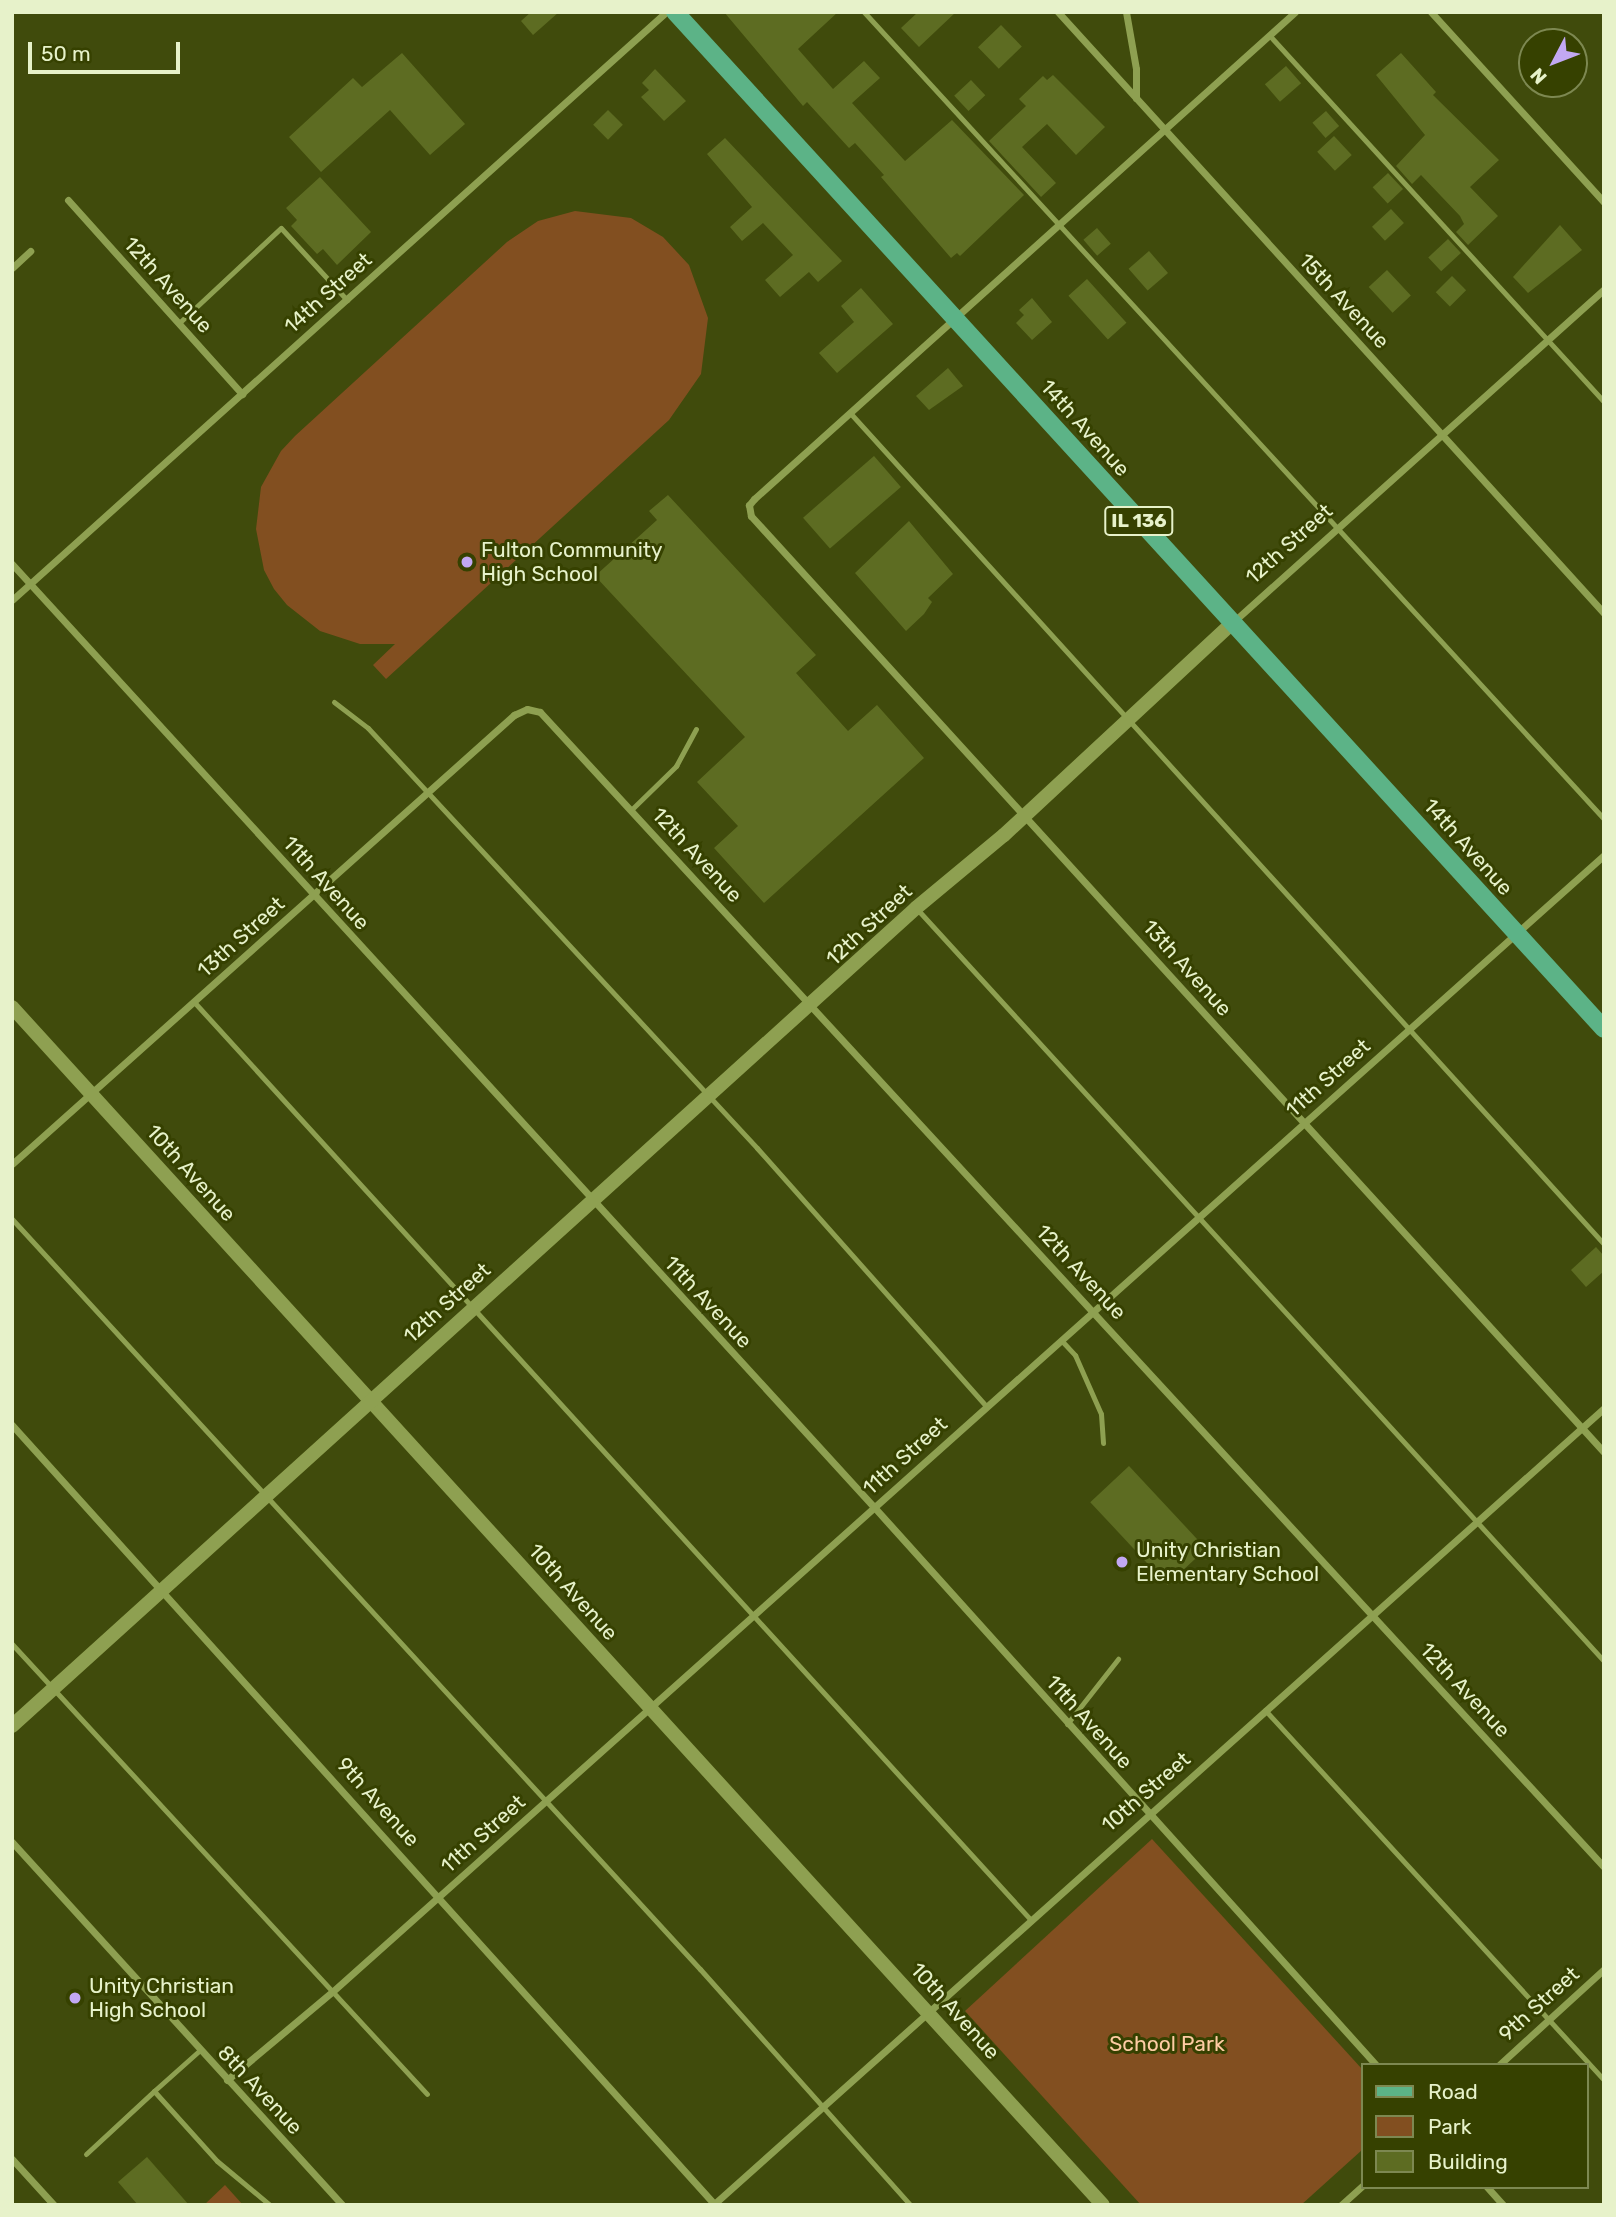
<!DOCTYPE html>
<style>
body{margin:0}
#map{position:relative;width:1616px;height:2217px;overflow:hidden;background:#404b0c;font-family:Rubik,sans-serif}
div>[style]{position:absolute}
.green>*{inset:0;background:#824f20}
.building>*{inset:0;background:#5d6c22;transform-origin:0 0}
.lane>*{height:5px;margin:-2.5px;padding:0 2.5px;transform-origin:2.5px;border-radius:2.5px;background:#8ea051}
.street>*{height:7px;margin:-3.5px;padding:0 3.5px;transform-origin:3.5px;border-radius:3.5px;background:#8ea051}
.secondary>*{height:14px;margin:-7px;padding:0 7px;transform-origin:7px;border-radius:7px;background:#8ea051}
.primary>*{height:18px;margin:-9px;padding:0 9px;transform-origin:9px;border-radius:9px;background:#5cb387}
.dots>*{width:19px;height:19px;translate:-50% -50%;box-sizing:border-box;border:4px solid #364100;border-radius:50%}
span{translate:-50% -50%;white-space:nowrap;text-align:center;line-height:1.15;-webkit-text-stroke:6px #364100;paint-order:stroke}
.shield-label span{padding:2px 5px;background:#364100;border:2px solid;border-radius:5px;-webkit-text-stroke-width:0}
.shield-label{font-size:19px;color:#e7f2ca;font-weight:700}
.street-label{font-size:21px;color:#e7f2ca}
.poi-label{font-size:21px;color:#e7f2ca}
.left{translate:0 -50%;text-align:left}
.park-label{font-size:21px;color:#fecba3}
.frame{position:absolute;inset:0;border:14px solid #e7f2ca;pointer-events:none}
.legend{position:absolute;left:1361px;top:2063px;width:228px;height:126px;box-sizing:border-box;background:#364100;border:2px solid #7d8851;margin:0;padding:9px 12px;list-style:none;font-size:21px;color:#e7f2ca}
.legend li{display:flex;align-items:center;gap:14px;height:35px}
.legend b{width:35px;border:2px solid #7d8851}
.north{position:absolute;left:1518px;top:28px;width:70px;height:70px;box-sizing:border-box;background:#364100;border:2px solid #7d8851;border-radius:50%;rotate:228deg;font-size:19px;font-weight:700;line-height:28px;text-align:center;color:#e7f2ca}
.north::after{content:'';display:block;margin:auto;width:24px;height:32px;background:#c2a8f3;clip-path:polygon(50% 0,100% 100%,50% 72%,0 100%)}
.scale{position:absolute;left:28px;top:42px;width:152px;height:32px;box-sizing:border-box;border:4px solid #e7f2ca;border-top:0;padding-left:9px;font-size:21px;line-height:24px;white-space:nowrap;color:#e7f2ca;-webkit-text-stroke:5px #364100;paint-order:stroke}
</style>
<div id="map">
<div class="green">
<i style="clip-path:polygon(575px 211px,631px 218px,663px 237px,689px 265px,708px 318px,701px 374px,669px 420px,386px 679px,373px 665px,395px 644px,360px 644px,320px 631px,287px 605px,274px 589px,264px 570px,256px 529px,261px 487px,281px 451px,295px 436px,507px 242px,538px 221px)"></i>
<i style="clip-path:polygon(1152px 1839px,1362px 2069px,1362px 2150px,1301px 2205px,1141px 2205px,965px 2011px)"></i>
<i style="clip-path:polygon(225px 2185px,243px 2205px,204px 2205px)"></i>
</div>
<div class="building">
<i style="clip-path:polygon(531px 12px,559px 12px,533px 35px,521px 21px)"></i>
<i style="clip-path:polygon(724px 12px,838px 12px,798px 49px,833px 89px,864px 61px,880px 78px,852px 103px,905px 161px,952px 120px,1024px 195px,960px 256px,957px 253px,951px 258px,881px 177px,884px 175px,855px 143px,849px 148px,807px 102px,803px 106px)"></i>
<i style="clip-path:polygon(918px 12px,956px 12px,919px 47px,901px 28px)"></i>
<i style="left:1001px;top:25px;width:30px;height:32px;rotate:46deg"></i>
<i style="clip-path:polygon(402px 53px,465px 124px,430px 155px,390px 110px,321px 172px,289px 137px,353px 78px,362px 87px)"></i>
<i style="clip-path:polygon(1401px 53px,1436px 92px,1433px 95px,1499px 160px,1470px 187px,1498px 216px,1468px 245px,1456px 232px,1464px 224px,1460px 216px,1421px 175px,1412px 184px,1396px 166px,1425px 135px,1376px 75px)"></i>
<i style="left:1286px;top:66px;width:23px;height:28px;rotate:49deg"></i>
<i style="clip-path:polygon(655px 69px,686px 101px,664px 121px,641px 97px,649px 90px,642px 83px)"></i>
<i style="clip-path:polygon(1053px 75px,1105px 127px,1076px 155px,1047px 124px,1022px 147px,1056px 183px,1041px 197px,989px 141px,1026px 106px,1019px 99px,1043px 76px,1047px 80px)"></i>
<i style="left:971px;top:80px;width:21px;height:23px;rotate:47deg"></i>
<i style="left:608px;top:110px;width:21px;height:21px;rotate:45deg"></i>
<i style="left:1326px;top:111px;width:20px;height:18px;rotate:49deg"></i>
<i style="left:1334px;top:136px;width:26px;height:23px;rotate:47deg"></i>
<i style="clip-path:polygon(725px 138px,842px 261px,818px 282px,809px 272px,780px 297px,765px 280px,793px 255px,763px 223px,742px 241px,730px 227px,752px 207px,707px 154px)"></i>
<i style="left:1388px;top:173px;width:22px;height:21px;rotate:47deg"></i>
<i style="clip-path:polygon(320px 177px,371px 232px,337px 265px,323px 249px,317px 254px,291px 226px,297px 220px,286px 208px)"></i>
<i style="left:1391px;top:209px;width:19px;height:26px;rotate:47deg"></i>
<i style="clip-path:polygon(1560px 225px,1582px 250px,1528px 293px,1513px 277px)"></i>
<i style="left:1097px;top:228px;width:21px;height:18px;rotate:49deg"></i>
<i style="left:1448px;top:239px;width:19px;height:27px;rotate:47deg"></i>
<i style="left:1149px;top:251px;width:29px;height:27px;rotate:49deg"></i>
<i style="left:1387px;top:270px;width:35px;height:25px;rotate:47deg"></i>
<i style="left:1452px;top:276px;width:20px;height:23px;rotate:45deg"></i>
<i style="left:1087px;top:279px;width:59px;height:25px;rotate:48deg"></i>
<i style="clip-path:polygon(861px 288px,893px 324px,837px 373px,819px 353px,854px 322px,841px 306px)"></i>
<i style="clip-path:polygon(1032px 298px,1052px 322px,1032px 340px,1016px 323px,1024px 315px,1019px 310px)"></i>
<i style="clip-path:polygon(948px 368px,963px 386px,929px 410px,916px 396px)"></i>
<i style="left:874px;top:456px;width:41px;height:94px;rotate:49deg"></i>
<i style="clip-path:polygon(668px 495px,816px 655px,796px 673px,848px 731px,877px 705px,924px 758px,764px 903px,714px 848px,738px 826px,697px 782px,745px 737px,595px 576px,657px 520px,649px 511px)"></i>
<i style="clip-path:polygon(909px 521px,953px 574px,928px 598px,932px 602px,924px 614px,906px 631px,855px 573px)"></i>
<i style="clip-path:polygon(1596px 1247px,1604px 1256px,1604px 1271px,1586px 1287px,1571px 1270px)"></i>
<i style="left:1129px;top:1466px;width:113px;height:53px;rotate:47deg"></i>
<i style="clip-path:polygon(147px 2157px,189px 2205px,138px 2205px,118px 2182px)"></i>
</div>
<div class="lane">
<i style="left:864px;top:12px;width:1095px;rotate:47.48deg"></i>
<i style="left:1270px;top:36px;width:495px;rotate:47.6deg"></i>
<i style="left:179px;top:323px;width:139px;rotate:-43deg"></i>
<i style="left:281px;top:228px;width:98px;rotate:47.5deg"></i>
<i style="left:852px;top:415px;width:1119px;rotate:47.79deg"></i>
<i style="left:334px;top:702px;width:43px;rotate:37.4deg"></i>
<i style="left:368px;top:728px;width:572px;rotate:47.19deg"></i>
<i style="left:757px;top:1148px;width:345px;rotate:48.4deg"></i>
<i style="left:632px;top:809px;width:62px;rotate:-44.3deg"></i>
<i style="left:676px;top:766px;width:42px;rotate:-61.6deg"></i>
<i style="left:917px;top:909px;width:1019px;rotate:47.59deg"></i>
<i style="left:195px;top:1003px;width:1239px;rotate:47.65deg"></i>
<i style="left:12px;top:1219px;width:1018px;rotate:47.47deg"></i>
<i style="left:700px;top:1969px;width:316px;rotate:48.3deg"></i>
<i style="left:1061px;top:1340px;width:21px;rotate:47deg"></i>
<i style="left:1075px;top:1355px;width:64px;rotate:66.2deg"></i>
<i style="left:1101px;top:1414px;width:29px;rotate:86deg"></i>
<i style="left:12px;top:1644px;width:612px;rotate:47.32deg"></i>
<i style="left:1265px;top:1710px;width:502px;rotate:47.5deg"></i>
<i style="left:1067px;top:1724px;width:83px;rotate:-51.9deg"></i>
<i style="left:200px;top:2050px;width:62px;rotate:138.3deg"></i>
<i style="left:154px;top:2091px;width:94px;rotate:48deg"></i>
<i style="left:217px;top:2161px;width:69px;rotate:39.7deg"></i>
<i style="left:86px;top:2154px;width:93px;rotate:-42.8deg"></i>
</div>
<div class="street">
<i style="left:1058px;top:12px;width:812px;rotate:47.75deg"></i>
<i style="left:1126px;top:12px;width:58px;rotate:80deg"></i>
<i style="left:1136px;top:69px;width:29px;rotate:90deg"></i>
<i style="left:1295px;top:12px;width:728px;rotate:138.01deg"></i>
<i style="left:754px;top:499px;width:8px;rotate:130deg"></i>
<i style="left:749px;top:505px;width:11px;rotate:80deg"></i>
<i style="left:751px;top:516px;width:1266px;rotate:47.66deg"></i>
<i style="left:1431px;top:12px;width:257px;rotate:47.7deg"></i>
<i style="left:68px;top:200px;width:261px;rotate:48.1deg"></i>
<i style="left:12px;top:268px;width:25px;rotate:-43deg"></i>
<i style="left:12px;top:564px;width:1278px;rotate:47.57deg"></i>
<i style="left:874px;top:1507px;width:751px;rotate:48.02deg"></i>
<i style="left:12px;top:600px;width:879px;rotate:-41.96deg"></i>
<i style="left:1232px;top:623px;width:500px;rotate:-41.9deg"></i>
<i style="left:12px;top:1164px;width:674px;rotate:-41.81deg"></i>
<i style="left:514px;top:715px;width:14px;rotate:-25deg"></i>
<i style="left:527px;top:709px;width:13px;rotate:13deg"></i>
<i style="left:540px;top:712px;width:1570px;rotate:47.35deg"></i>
<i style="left:12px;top:1425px;width:1050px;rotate:47.97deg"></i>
<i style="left:12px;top:1842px;width:491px;rotate:47.7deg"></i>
<i style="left:1499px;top:2065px;width:142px;rotate:-42.4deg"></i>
<i style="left:227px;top:2080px;width:137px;rotate:-40deg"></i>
<i style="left:332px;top:1992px;width:1706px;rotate:-41.79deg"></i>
<i style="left:12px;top:2159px;width:62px;rotate:47.6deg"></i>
<i style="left:1487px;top:2187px;width:24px;rotate:48deg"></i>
<i style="left:713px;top:2205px;width:1195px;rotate:-41.81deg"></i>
<i style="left:1341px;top:2205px;width:28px;rotate:-42deg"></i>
</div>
<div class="secondary">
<i style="left:12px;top:1007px;width:1620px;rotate:47.68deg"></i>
<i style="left:12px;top:1726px;width:1219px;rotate:-42.14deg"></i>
<i style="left:916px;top:908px;width:114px;rotate:-39.7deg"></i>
<i style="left:1004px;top:835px;width:311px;rotate:-42.9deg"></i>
</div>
<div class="primary">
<i style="left:675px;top:12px;width:1377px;rotate:47.59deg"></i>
</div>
<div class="dots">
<i style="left:467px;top:562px;background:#c2a8f3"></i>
<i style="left:1122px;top:1562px;background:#c2a8f3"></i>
<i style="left:75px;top:1998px;background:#c2a8f3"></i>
</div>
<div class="shield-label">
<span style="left:1139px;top:521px">IL 136</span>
</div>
<div class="street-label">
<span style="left:168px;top:285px;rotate:48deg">12th Avenue</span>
<span style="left:328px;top:293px;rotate:-42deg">14th Street</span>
<span style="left:1344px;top:301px;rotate:47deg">15th Avenue</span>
<span style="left:1085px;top:428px;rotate:48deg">14th Avenue</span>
<span style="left:1289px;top:544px;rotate:-42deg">12th Street</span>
<span style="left:1468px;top:847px;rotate:48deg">14th Avenue</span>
<span style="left:697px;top:855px;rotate:47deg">12th Avenue</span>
<span style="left:326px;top:883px;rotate:48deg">11th Avenue</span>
<span style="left:869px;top:925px;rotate:-43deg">12th Street</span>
<span style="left:241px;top:937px;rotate:-42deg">13th Street</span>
<span style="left:1187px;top:968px;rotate:48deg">13th Avenue</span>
<span style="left:1328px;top:1078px;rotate:-42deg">11th Street</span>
<span style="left:191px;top:1173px;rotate:48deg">10th Avenue</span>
<span style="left:1081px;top:1272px;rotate:47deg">12th Avenue</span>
<span style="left:708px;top:1302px;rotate:47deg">11th Avenue</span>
<span style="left:447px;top:1303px;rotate:-42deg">12th Street</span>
<span style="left:905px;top:1456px;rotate:-42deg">11th Street</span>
<span style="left:573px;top:1592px;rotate:48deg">10th Avenue</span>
<span style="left:1465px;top:1690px;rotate:47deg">12th Avenue</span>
<span style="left:1089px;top:1722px;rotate:48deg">11th Avenue</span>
<span style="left:1146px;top:1792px;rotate:-41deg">10th Street</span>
<span style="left:378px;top:1802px;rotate:48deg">9th Avenue</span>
<span style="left:483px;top:1834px;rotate:-42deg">11th Street</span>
<span style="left:1539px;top:2004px;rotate:-42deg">9th Street</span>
<span style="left:955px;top:2011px;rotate:48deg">10th Avenue</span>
<span style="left:260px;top:2090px;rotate:47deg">8th Avenue</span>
</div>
<div class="poi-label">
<span class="left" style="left:481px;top:562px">Fulton Community<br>High School</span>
<span class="left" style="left:1136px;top:1562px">Unity Christian<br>Elementary School</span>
<span class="left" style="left:89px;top:1998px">Unity Christian<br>High School</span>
</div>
<div class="park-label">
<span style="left:1167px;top:2044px">School Park</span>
</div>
<div class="frame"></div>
<ul class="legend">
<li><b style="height:9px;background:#5cb387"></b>Road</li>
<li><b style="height:19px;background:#824f20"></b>Park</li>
<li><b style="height:19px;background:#5d6c22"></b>Building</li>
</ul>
<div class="north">N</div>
<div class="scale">50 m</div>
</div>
